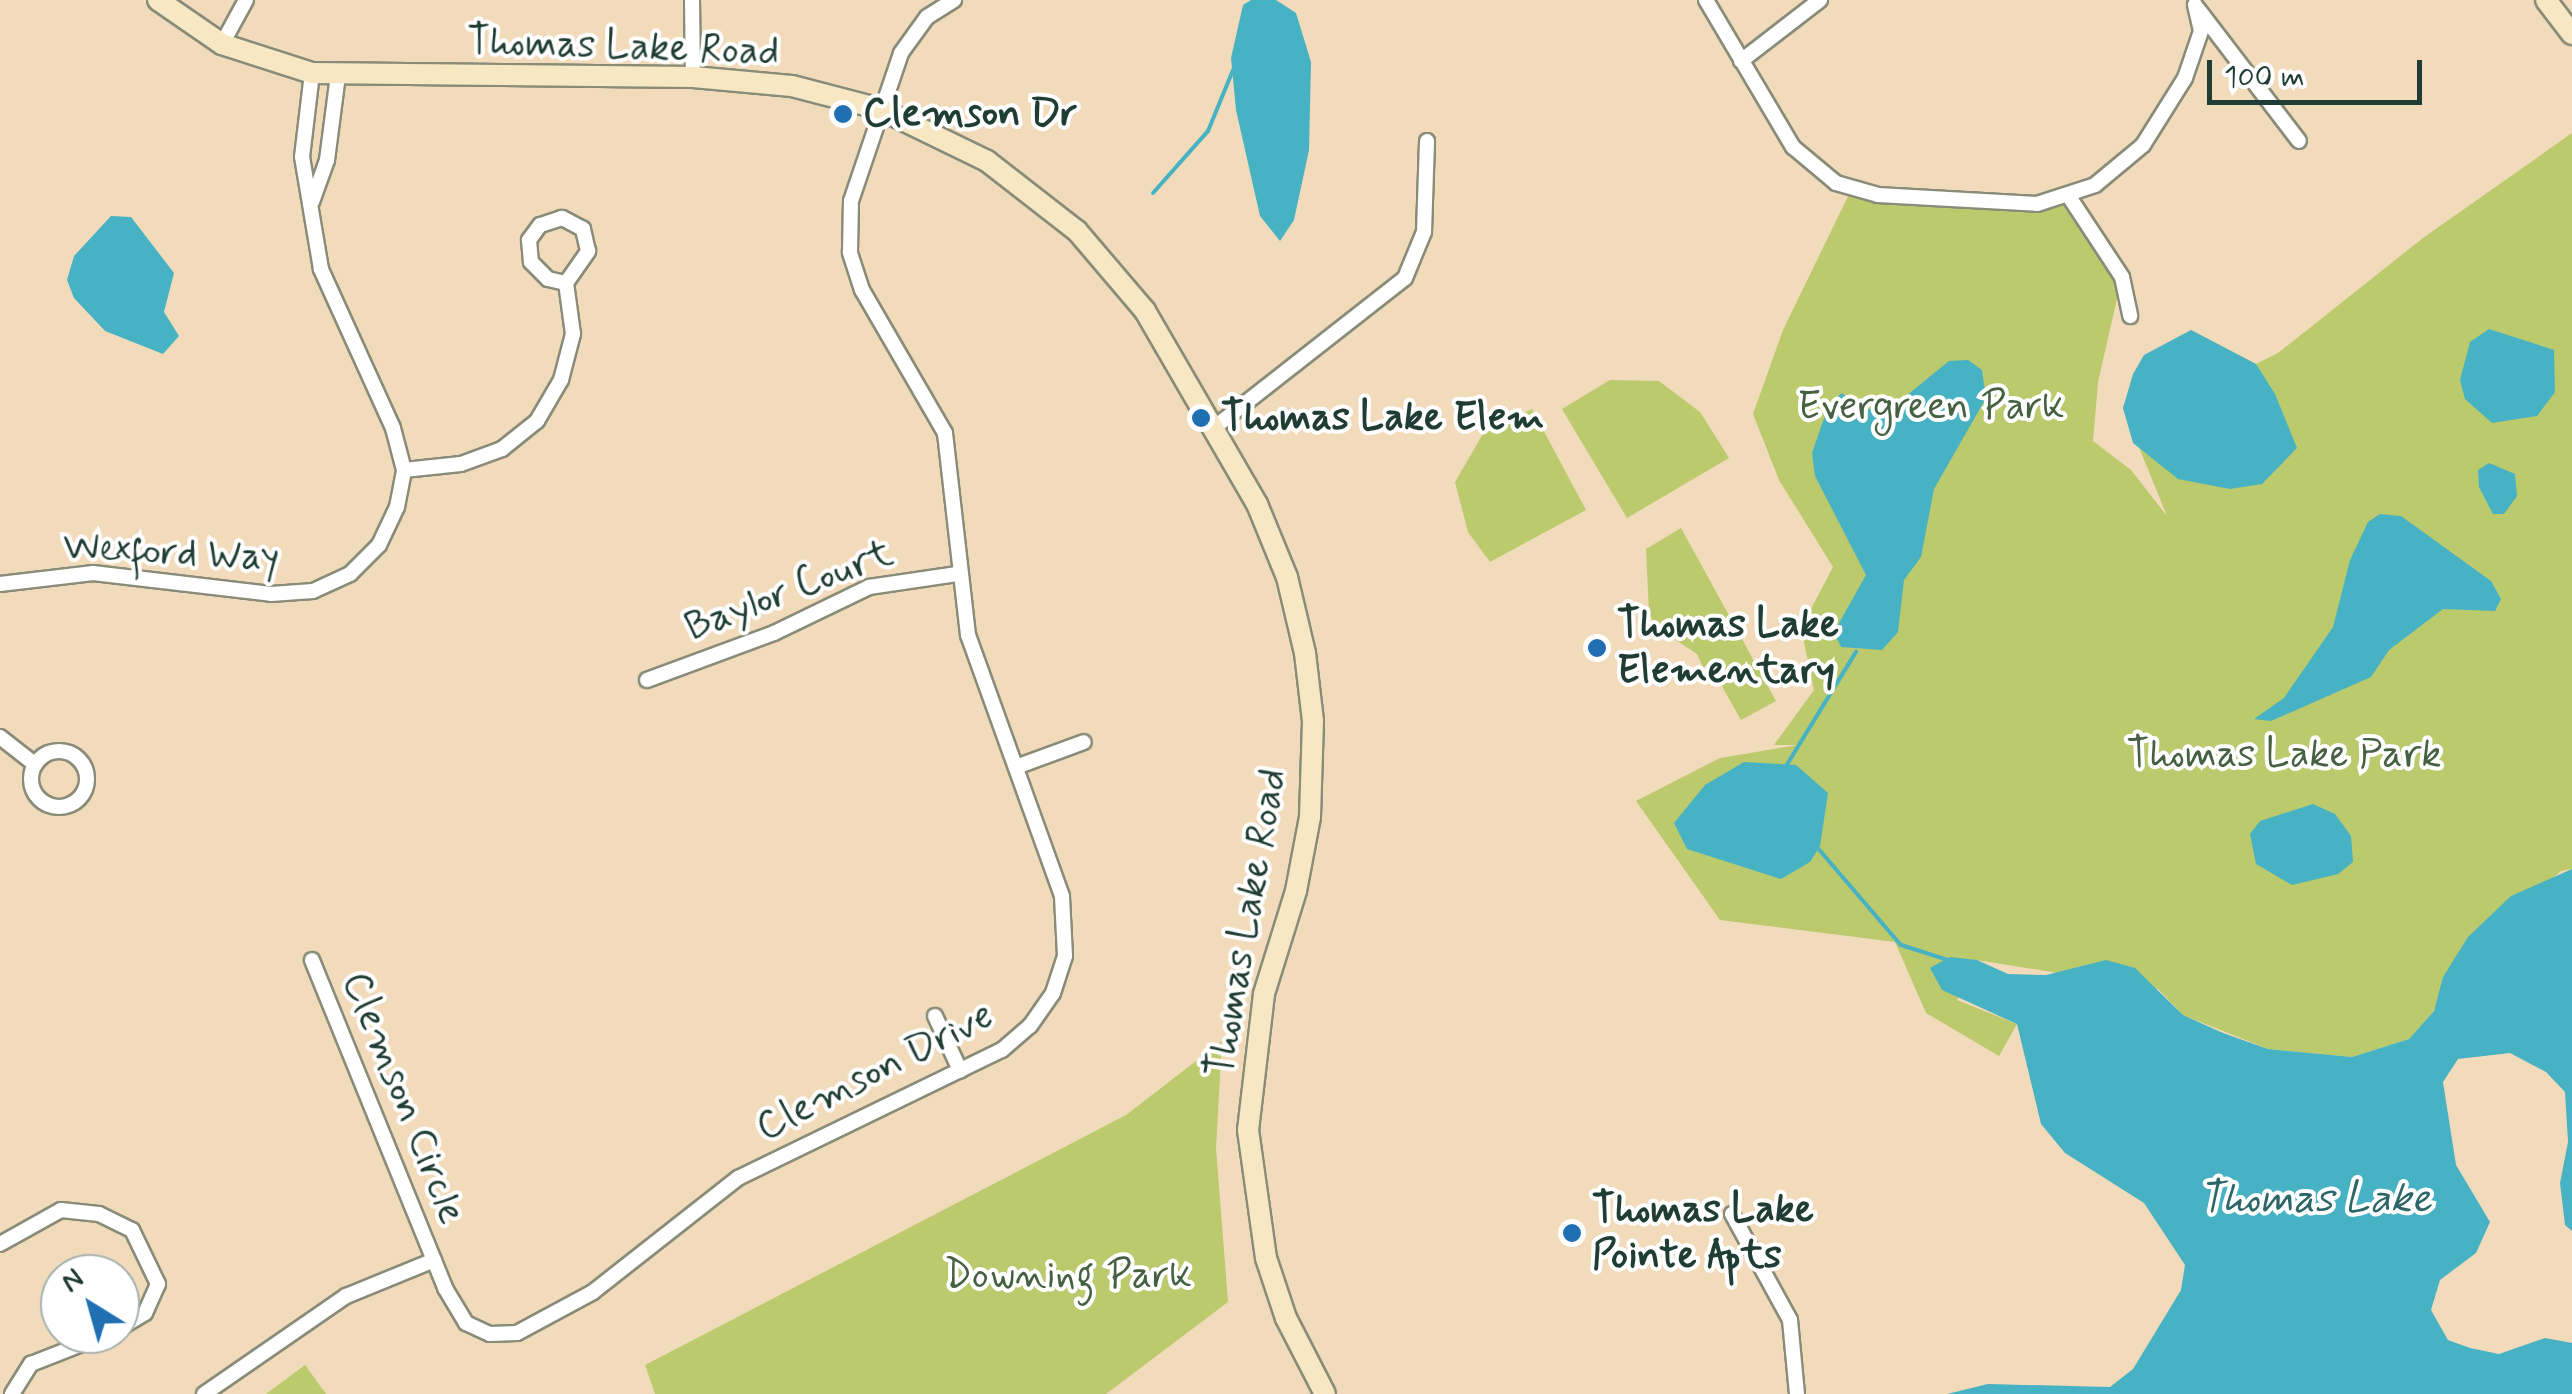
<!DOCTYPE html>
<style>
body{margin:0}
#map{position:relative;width:2572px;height:1394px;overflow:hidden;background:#f2dbbb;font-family:Mynerve,sans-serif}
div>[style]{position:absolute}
.green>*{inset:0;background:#baca6d}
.water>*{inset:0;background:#47b2c4}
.stream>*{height:4px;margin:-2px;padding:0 2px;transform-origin:2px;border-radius:2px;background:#47b2c4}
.roads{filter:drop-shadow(2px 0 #888c78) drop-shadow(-2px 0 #888c78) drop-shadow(0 2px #888c78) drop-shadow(0 -2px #888c78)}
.street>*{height:14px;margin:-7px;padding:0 7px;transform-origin:7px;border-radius:7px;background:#fff}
.street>.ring{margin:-7px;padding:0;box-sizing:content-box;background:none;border:14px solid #fff;border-radius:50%}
.secondary>*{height:20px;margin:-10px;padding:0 10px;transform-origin:10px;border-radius:10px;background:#f7e8c3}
.dots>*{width:28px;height:28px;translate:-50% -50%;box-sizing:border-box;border:5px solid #fff;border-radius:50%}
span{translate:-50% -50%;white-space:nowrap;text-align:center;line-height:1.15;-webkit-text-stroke:8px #fff;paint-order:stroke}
.street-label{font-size:40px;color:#1f3d34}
.poi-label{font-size:40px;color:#1f3d34;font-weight:700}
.left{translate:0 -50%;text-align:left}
.park-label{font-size:40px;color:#466042}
.water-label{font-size:42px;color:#2d6666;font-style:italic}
.north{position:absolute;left:40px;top:1254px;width:100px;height:100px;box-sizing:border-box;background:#fff;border:2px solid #a5b1ae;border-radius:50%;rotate:323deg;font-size:28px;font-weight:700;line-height:40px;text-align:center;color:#1f3d34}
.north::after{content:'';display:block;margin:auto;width:35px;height:45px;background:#1f6fb2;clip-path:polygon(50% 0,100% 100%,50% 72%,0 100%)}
.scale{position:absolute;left:2207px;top:60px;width:215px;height:45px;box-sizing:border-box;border:5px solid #1f3d34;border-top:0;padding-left:12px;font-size:30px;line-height:35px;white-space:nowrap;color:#1f3d34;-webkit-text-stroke:8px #fff;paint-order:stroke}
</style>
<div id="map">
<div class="green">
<i style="clip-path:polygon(2572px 133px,2572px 869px,2561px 871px,2444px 977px,2434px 1011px,2409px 1039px,2352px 1057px,2268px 1049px,2183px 1015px,2158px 989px,1977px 960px,1957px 1000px,2017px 1024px,1999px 1056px,1926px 1013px,1895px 942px,1720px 920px,1636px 801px,1720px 758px,1798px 745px,1774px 745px,1814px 690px,1801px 628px,1833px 567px,1779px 480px,1753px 414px,1783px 330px,1852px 188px,2037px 204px,2068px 195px,2122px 277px,2098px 382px,2093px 441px,2131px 470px,2167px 516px,2123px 408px,2191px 330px,2256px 364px,2278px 353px,2423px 238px)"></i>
<i style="clip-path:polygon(1610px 380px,1659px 381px,1700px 412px,1729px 458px,1627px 518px,1562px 409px)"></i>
<i style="clip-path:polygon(1532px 409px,1586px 510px,1490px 562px,1468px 532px,1455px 482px,1483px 434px)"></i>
<i style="clip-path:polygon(1681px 528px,1776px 701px,1741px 720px,1710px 665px,1703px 667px,1697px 654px,1656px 627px,1649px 613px,1646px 549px)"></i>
<i style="clip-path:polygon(1222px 1041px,1216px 1148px,1228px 1302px,1106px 1394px,655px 1394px,645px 1365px,1126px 1115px)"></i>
<i style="clip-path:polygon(305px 1365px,326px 1394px,266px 1394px)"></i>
</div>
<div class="water">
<i style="clip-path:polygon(1251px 0,1276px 0,1296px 13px,1311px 62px,1309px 150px,1294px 220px,1280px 241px,1260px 216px,1236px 110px,1231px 58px,1243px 5px)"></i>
<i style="clip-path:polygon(111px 216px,131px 217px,174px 273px,164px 312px,179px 336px,163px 354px,105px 331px,74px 298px,67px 280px,74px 256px)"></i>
<i style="clip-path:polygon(2489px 329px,2554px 350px,2555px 392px,2537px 416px,2492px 423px,2465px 399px,2460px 380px,2470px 342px)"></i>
<i style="clip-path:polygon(2191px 330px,2256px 364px,2275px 394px,2297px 448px,2262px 484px,2230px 489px,2178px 479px,2133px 443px,2123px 408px,2133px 374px,2144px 355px)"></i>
<i style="clip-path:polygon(1968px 360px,1982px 370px,1986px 398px,1934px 489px,1921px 557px,1904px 580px,1898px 632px,1882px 650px,1841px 647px,1834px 632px,1866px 575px,1815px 476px,1812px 453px,1829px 404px,1842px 393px,1861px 409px,1890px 409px,1949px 361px)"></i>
<i style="clip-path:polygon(2489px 463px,2515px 474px,2517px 496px,2504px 514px,2493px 514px,2479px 487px,2478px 470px)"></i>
<i style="clip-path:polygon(2380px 514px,2401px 516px,2491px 581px,2501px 599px,2495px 611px,2443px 609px,2389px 650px,2371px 677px,2271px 721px,2254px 719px,2284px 698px,2333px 627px,2350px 560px,2368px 522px)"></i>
<i style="clip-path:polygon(1744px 762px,1796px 765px,1828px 793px,1820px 846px,1810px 862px,1781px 879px,1687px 849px,1674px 823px,1705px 785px)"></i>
<i style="clip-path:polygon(2313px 804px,2335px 814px,2351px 836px,2353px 862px,2338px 874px,2292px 885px,2256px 864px,2250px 834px,2260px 821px)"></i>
<i style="clip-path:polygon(2572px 869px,2572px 1231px,2565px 1225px,2560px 1183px,2568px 1142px,2565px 1092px,2546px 1072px,2510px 1053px,2458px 1059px,2443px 1082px,2456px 1165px,2490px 1222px,2476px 1253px,2440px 1280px,2431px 1310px,2448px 1340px,2470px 1348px,2499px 1354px,2545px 1338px,2572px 1343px,2572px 1394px,1947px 1394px,1988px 1384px,2110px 1387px,2133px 1369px,2181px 1290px,2185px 1265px,2144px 1203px,2065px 1153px,2041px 1124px,2017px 1024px,1942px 990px,1930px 968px,1950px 957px,1977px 960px,2008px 974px,2046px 975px,2106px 960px,2135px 968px,2183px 1015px,2223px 1033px,2268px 1049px,2352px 1057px,2409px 1039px,2434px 1011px,2443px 977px,2468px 937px,2511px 896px)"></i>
</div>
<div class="stream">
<i style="left:1153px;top:193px;width:83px;rotate:-48.4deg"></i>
<i style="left:1208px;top:131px;width:66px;rotate:-67.7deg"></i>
<i style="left:1783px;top:771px;width:140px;rotate:-58.5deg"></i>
<i style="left:1816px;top:846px;width:130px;rotate:49.4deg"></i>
<i style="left:1901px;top:945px;width:49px;rotate:17.7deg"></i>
</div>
<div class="roads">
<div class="street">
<i style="left:692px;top:0;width:77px;rotate:89.3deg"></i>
<i style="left:1706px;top:0;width:171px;rotate:59.4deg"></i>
<i style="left:1793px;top:147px;width:56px;rotate:39.9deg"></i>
<i style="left:1836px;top:183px;width:44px;rotate:15.9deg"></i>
<i style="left:1878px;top:195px;width:159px;rotate:3.2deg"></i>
<i style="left:2037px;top:204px;width:61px;rotate:-18.1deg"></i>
<i style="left:2095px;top:185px;width:62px;rotate:-39.8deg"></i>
<i style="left:2143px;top:145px;width:79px;rotate:-57.9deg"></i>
<i style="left:2185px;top:78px;width:50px;rotate:-71.2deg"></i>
<i style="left:2201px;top:31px;width:27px;rotate:-103deg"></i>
<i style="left:2198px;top:9px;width:166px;rotate:52.6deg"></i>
<i style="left:222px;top:44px;width:50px;rotate:-61.4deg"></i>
<i style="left:1741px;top:61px;width:100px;rotate:-37.7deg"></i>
<i style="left:2068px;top:195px;width:98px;rotate:56.6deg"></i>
<i style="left:2122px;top:277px;width:40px;rotate:78deg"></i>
<i style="left:312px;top:202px;width:45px;rotate:-70.3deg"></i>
<i style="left:327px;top:160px;width:86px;rotate:-82.6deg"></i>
<i style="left:1215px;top:427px;width:241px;rotate:-38.1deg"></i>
<i style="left:1405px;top:278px;width:50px;rotate:-67.6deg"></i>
<i style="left:1424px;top:232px;width:91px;rotate:-88.1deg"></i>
<i style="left:404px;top:470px;width:57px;rotate:-6deg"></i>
<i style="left:461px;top:464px;width:44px;rotate:-20.1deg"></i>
<i style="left:502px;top:449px;width:45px;rotate:-38.7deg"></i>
<i style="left:537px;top:421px;width:48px;rotate:-59.7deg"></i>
<i style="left:561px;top:380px;width:48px;rotate:-75.4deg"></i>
<i style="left:573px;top:334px;width:51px;rotate:-97.8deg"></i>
<i style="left:566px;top:283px;width:39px;rotate:-55deg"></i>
<i style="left:588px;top:251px;width:23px;rotate:-103deg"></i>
<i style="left:583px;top:229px;width:24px;rotate:-152deg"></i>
<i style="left:562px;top:218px;width:23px;rotate:162deg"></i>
<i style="left:540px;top:225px;width:19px;rotate:126deg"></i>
<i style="left:529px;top:240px;width:22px;rotate:85deg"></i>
<i style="left:531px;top:262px;width:24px;rotate:45deg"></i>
<i style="left:548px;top:279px;width:18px;rotate:13deg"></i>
<i style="left:0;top:584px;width:94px;rotate:-6.7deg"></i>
<i style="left:93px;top:573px;width:179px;rotate:6.7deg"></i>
<i style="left:271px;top:594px;width:42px;rotate:-4.1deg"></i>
<i style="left:313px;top:591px;width:41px;rotate:-24.7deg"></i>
<i style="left:350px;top:574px;width:41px;rotate:-45deg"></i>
<i style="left:379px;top:545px;width:42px;rotate:-64.7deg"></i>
<i style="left:397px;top:507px;width:38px;rotate:-79deg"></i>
<i style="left:404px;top:470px;width:43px;rotate:-104.7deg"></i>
<i style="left:393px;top:428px;width:175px;rotate:-114.4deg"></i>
<i style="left:321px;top:269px;width:114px;rotate:-99.6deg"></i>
<i style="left:302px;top:157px;width:85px;rotate:-83.2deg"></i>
<i style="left:647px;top:680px;width:135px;rotate:-20.3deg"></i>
<i style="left:774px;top:633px;width:106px;rotate:-25.8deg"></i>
<i style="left:869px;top:587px;width:89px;rotate:-8.4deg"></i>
<i style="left:0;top:737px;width:41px;rotate:38deg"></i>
<i class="ring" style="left:31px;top:751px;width:42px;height:42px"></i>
<i style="left:1016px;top:767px;width:72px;rotate:-20.2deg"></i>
<i style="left:312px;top:960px;width:354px;rotate:67.9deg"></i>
<i style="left:445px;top:1288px;width:41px;rotate:59deg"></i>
<i style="left:466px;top:1323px;width:26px;rotate:25deg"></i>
<i style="left:490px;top:1334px;width:27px;rotate:-2deg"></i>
<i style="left:517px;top:1333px;width:86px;rotate:-28.3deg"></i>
<i style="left:593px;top:1292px;width:184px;rotate:-38.2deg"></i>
<i style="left:738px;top:1178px;width:293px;rotate:-25.9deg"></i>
<i style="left:1002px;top:1050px;width:37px;rotate:-41deg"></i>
<i style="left:1030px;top:1026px;width:40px;rotate:-55.1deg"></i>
<i style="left:1053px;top:993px;width:39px;rotate:-72deg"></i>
<i style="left:1065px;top:956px;width:60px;rotate:-92.9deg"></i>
<i style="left:1062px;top:896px;width:277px;rotate:-109.8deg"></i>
<i style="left:968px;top:635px;width:203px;rotate:-96.5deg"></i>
<i style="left:945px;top:433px;width:165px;rotate:-120.1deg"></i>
<i style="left:862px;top:290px;width:40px;rotate:-108deg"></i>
<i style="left:850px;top:252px;width:51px;rotate:-88.9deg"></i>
<i style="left:851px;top:201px;width:156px;rotate:-71.3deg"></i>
<i style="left:901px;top:53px;width:44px;rotate:-54.2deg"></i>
<i style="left:927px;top:17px;width:32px;rotate:-32deg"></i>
<i style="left:935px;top:1016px;width:60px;rotate:65.2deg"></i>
<i style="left:1732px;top:1214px;width:121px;rotate:61.3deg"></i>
<i style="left:1790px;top:1320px;width:74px;rotate:84.6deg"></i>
<i style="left:0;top:1244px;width:70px;rotate:-29.1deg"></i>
<i style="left:61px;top:1210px;width:38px;rotate:6deg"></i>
<i style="left:99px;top:1214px;width:37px;rotate:26deg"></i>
<i style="left:132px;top:1230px;width:60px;rotate:64.3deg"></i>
<i style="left:158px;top:1284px;width:32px;rotate:114deg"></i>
<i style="left:145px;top:1313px;width:29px;rotate:149deg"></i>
<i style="left:12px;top:1394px;width:36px;rotate:-58deg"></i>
<i style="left:31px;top:1364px;width:82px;rotate:-21.5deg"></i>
<i style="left:204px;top:1394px;width:173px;rotate:-34.6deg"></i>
<i style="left:346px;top:1296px;width:95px;rotate:-22.2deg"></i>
</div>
<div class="secondary">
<i style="left:158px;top:0;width:78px;rotate:34.5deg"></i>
<i style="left:222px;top:44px;width:95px;rotate:17.9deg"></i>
<i style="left:312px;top:73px;width:381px;rotate:0.6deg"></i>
<i style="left:693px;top:77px;width:99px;rotate:5.2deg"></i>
<i style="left:792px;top:86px;width:91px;rotate:14.6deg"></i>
<i style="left:880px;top:109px;width:119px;rotate:25.9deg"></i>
<i style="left:987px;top:161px;width:114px;rotate:37.9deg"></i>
<i style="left:1077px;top:231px;width:105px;rotate:49.6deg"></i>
<i style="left:1145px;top:311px;width:223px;rotate:59.9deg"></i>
<i style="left:1257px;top:504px;width:79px;rotate:67.7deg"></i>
<i style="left:1287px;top:577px;width:78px;rotate:76.7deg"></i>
<i style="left:1305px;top:653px;width:68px;rotate:83.3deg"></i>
<i style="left:1313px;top:721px;width:96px;rotate:91.8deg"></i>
<i style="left:1310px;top:817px;width:75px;rotate:100.7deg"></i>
<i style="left:1296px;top:891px;width:108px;rotate:107.3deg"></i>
<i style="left:1264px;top:994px;width:137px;rotate:96.7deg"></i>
<i style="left:1248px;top:1130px;width:129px;rotate:82deg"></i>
<i style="left:1266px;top:1258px;width:63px;rotate:71.6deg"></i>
<i style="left:1286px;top:1318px;width:85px;rotate:62.8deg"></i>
<i style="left:2546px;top:0;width:43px;rotate:52.6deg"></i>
</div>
</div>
<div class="dots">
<i style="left:843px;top:114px;background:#1f6fb2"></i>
<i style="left:1201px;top:418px;background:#1f6fb2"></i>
<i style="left:1597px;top:648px;background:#1f6fb2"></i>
<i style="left:1572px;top:1233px;background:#1f6fb2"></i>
</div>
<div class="street-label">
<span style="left:623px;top:47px;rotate:2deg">Thomas Lake Road</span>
<span style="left:171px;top:553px;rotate:3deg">Wexford Way</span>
<span style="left:789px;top:591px;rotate:-21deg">Baylor Court</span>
<span style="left:1247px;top:923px;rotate:-80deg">Thomas Lake Road</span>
<span style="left:875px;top:1072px;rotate:-27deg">Clemson Drive</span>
<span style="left:403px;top:1098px;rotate:68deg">Clemson Circle</span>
</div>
<div class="poi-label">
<span class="left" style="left:863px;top:114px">Clemson Dr</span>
<span class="left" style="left:1221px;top:418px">Thomas Lake Elem</span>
<span class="left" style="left:1617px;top:648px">Thomas Lake<br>Elementary</span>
<span class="left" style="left:1592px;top:1233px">Thomas Lake<br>Pointe Apts</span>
</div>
<div class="park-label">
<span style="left:1931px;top:407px">Evergreen Park</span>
<span style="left:2284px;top:755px">Thomas Lake Park</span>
<span style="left:1068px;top:1276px">Downing Park</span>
</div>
<div class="water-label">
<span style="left:2315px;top:1200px">Thomas Lake</span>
</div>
<div class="north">N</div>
<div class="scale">100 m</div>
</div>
